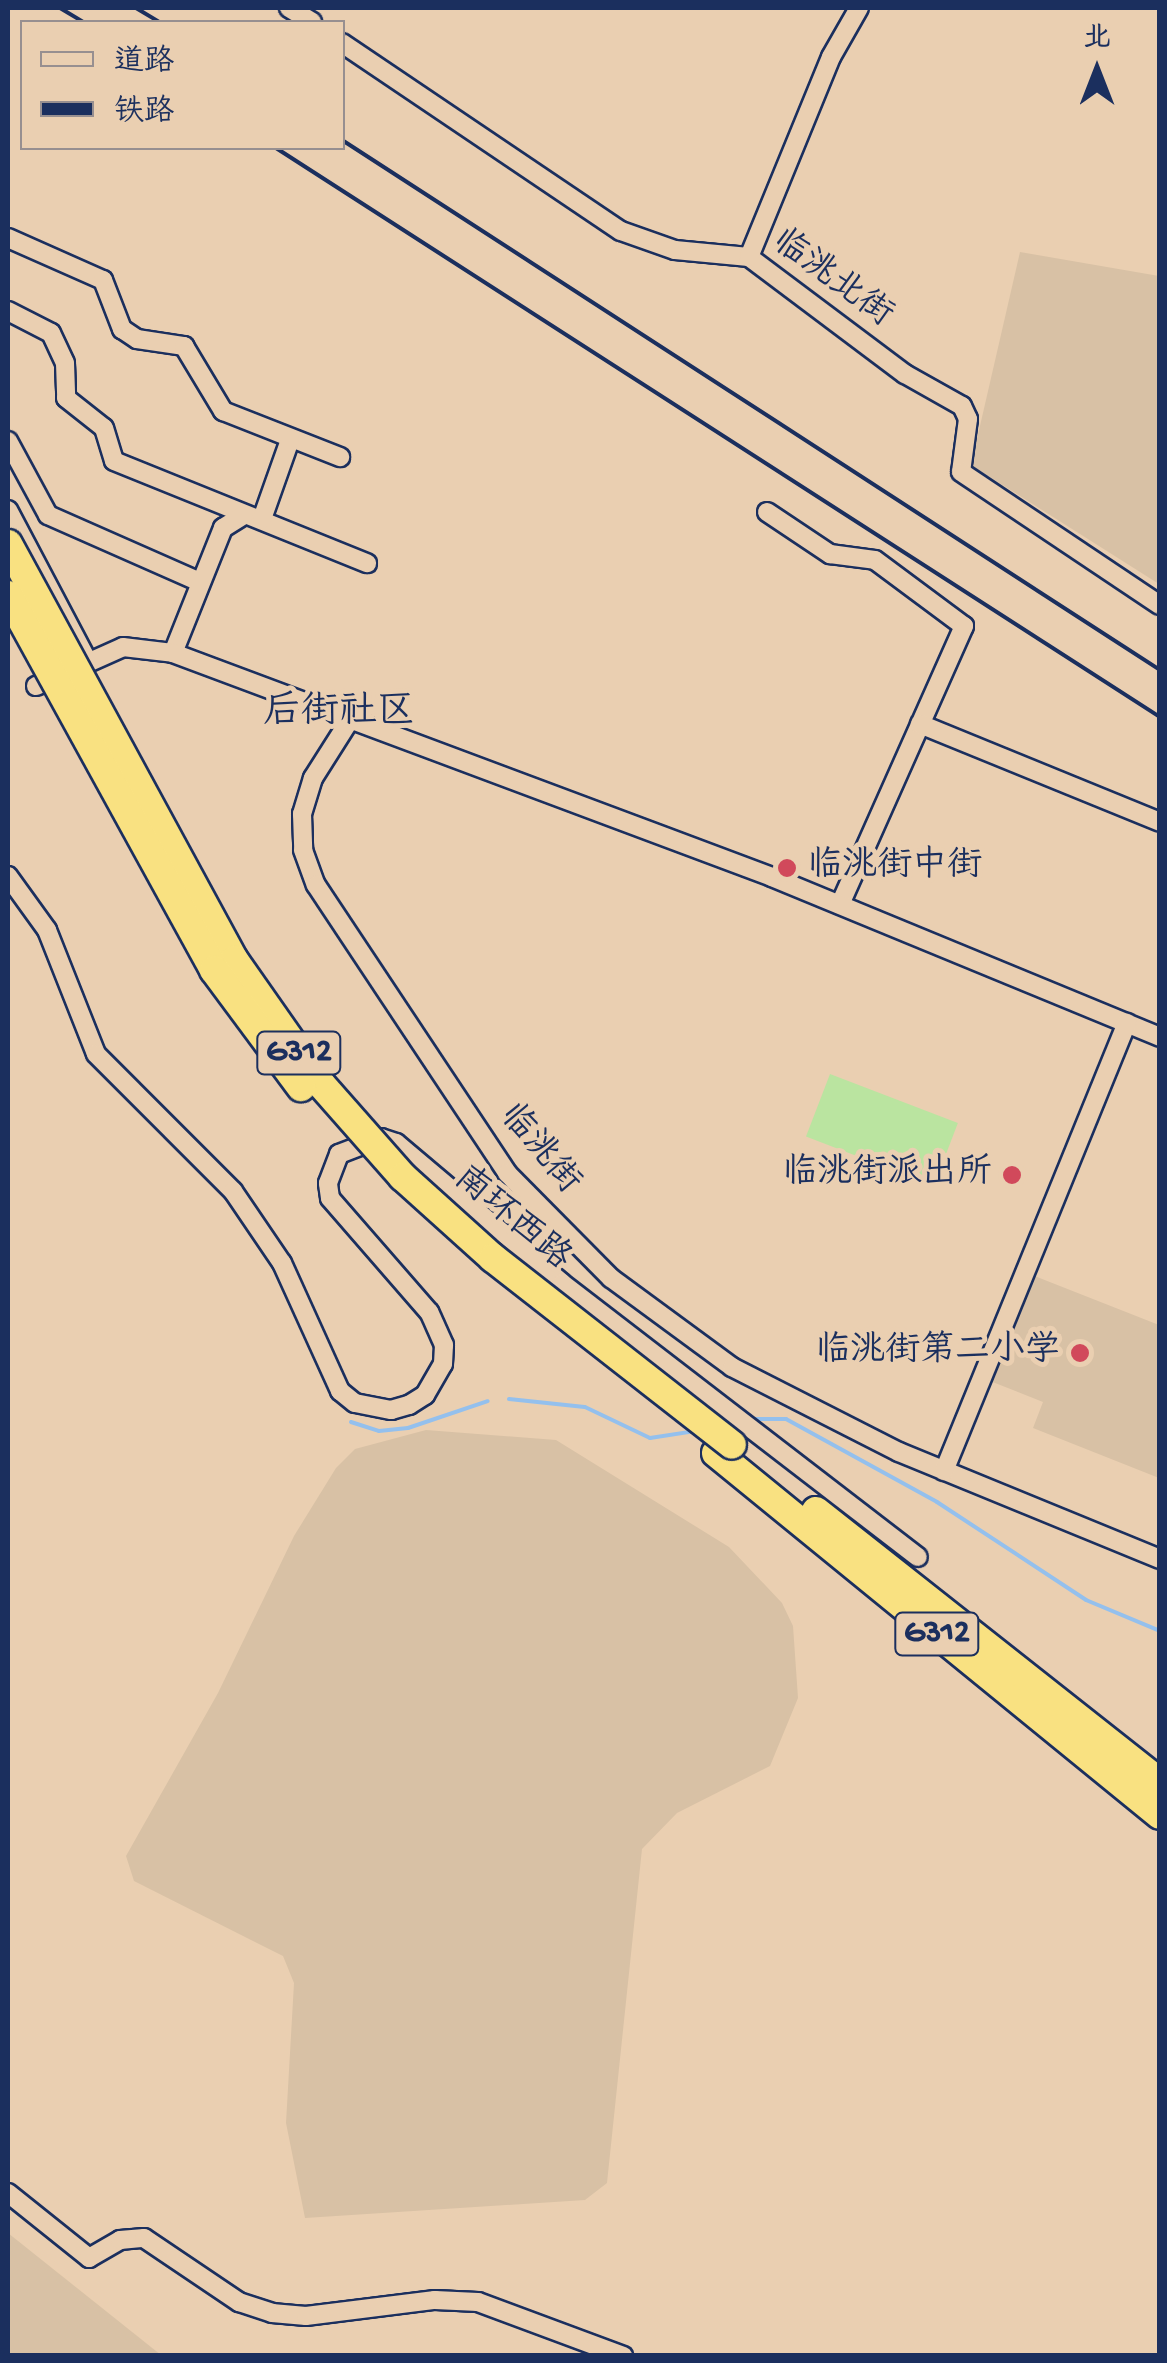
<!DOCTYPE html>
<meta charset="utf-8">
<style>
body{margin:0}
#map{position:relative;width:1167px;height:2363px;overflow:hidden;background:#eacfb1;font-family:"Gochi Hand","LXGW WenKai TC",sans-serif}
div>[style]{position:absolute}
.built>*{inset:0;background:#d8c1a5}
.green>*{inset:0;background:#bae4a0;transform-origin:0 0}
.stream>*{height:4px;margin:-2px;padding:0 2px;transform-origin:2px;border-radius:2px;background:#94c0ed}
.roads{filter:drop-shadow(2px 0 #1b2f5e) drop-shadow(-2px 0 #1b2f5e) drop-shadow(0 2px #1b2f5e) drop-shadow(0 -2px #1b2f5e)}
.minor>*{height:18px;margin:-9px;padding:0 9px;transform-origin:9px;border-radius:9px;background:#eacfb1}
.highway>*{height:28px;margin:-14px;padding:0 14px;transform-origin:14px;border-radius:14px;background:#f9e181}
.rail>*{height:4px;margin:-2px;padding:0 2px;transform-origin:2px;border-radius:2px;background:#1b2f5e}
.bridges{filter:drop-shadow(2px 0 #1b2f5e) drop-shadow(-2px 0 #1b2f5e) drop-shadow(0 2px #1b2f5e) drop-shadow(0 -2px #1b2f5e)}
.highway-bridge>*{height:28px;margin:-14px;padding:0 14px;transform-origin:14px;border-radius:14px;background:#f9e181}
.dots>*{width:28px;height:28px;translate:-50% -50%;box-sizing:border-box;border:5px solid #eacfb1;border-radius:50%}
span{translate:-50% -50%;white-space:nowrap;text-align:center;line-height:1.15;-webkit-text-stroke:10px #eacfb1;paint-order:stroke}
.shield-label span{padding:2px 8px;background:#eacfb1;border:2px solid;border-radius:8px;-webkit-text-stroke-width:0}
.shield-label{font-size:32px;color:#1b2f5e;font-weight:700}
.street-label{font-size:35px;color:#1b2f5e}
.poi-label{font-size:35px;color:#1b2f5e}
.left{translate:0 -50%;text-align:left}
.right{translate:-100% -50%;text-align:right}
.neighbourhood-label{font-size:38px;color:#1b2f5e}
.frame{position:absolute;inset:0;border:10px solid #1b2f5e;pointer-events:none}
.legend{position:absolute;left:20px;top:20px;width:325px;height:130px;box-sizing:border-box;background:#eacfb1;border:2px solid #978f90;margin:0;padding:12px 18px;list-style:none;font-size:30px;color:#1b2f5e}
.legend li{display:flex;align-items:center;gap:20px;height:50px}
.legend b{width:50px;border:2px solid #978f90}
.north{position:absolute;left:1047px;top:20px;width:100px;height:100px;-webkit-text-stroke:8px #eacfb1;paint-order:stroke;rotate:0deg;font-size:28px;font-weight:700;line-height:40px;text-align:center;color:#1b2f5e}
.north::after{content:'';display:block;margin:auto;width:35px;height:45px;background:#1b2f5e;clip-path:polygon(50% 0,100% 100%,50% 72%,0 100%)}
</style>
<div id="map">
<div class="built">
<i style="clip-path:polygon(1020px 252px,1159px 276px,1159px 584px,971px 465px)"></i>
<i style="clip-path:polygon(1032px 1275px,1159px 1325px,1159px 1478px,1033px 1428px,1043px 1402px,990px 1381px)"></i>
<i style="clip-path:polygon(426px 1430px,556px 1440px,729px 1547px,782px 1603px,793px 1626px,798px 1698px,770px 1766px,677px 1813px,642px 1849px,607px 2183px,585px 2200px,305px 2218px,286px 2123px,294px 1983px,283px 1956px,134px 1881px,126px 1856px,218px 1693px,294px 1536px,336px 1468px,355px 1449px)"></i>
<i style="clip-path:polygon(8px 2233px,161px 2355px,8px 2355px)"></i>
</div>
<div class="green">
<i style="left:830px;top:1074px;width:137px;height:67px;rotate:21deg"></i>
</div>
<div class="stream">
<i style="left:509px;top:1399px;width:76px;rotate:6deg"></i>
<i style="left:585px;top:1407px;width:72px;rotate:25.5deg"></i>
<i style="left:650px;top:1438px;width:47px;rotate:-8.7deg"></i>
<i style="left:749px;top:1419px;width:37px"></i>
<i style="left:786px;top:1419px;width:172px;rotate:28.8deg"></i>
<i style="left:937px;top:1502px;width:178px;rotate:33.3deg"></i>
<i style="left:1086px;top:1600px;width:80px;rotate:22.7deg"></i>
<i style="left:351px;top:1422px;width:29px;rotate:18deg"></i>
<i style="left:379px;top:1431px;width:29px;rotate:-6deg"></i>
<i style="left:408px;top:1428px;width:84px;rotate:-18.6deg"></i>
</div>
<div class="roads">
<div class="minor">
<i style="left:289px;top:8px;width:27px;rotate:31deg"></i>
<i style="left:342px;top:43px;width:336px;rotate:34deg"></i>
<i style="left:621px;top:231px;width:57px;rotate:19.4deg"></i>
<i style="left:675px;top:250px;width:74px;rotate:5.4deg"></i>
<i style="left:749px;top:257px;width:195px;rotate:36.9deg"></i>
<i style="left:905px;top:374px;width:65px;rotate:29.3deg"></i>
<i style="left:962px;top:406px;width:14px;rotate:65deg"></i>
<i style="left:968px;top:419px;width:53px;rotate:97.5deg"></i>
<i style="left:961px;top:472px;width:239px;rotate:33.8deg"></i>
<i style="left:8px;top:238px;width:104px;rotate:23.9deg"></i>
<i style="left:103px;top:280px;width:53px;rotate:68.8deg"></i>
<i style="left:122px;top:329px;width:18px;rotate:34deg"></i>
<i style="left:137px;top:339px;width:48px;rotate:8.5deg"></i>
<i style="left:184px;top:346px;width:76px;rotate:59deg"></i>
<i style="left:223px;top:411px;width:126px;rotate:21.5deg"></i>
<i style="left:749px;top:257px;width:216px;rotate:-67.7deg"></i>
<i style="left:831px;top:57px;width:56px;rotate:-60.3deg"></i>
<i style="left:8px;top:311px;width:48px;rotate:27.1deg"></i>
<i style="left:51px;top:333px;width:33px;rotate:65deg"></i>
<i style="left:65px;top:363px;width:35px;rotate:88deg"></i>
<i style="left:66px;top:398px;width:48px;rotate:38.3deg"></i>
<i style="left:104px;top:428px;width:34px;rotate:73deg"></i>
<i style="left:114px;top:461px;width:273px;rotate:22deg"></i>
<i style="left:8px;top:441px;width:84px;rotate:61.6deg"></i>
<i style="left:48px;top:515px;width:166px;rotate:23.8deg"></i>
<i style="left:8px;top:510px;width:167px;rotate:62.2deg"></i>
<i style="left:767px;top:512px;width:76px;rotate:33.7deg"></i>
<i style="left:830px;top:554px;width:45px;rotate:7.6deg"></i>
<i style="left:875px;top:560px;width:111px;rotate:36.6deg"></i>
<i style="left:964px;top:626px;width:305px;rotate:114deg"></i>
<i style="left:262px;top:519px;width:84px;rotate:-70.5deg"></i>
<i style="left:173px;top:653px;width:135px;rotate:-68.2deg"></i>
<i style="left:223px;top:528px;width:25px;rotate:-32deg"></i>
<i style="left:36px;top:686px;width:95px;rotate:-24.1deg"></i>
<i style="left:123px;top:647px;width:50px;rotate:6.8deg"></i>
<i style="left:173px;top:653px;width:640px;rotate:20.5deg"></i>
<i style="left:772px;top:877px;width:420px;rotate:22.4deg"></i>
<i style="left:353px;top:715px;width:75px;rotate:122.4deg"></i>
<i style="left:313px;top:778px;width:38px;rotate:107deg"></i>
<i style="left:302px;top:814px;width:36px;rotate:88deg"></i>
<i style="left:303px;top:850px;width:37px;rotate:70deg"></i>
<i style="left:316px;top:885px;width:346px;rotate:56.4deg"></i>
<i style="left:507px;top:1173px;width:148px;rotate:45.3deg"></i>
<i style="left:611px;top:1278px;width:150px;rotate:36.3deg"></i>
<i style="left:732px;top:1367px;width:187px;rotate:27deg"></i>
<i style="left:899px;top:1452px;width:282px;rotate:22.3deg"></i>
<i style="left:920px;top:724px;width:259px;rotate:22.2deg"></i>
<i style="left:8px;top:876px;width:67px;rotate:54.2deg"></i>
<i style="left:47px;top:930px;width:133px;rotate:68.4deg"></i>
<i style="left:96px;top:1054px;width:194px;rotate:45deg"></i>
<i style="left:233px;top:1191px;width:87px;rotate:55.8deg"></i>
<i style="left:282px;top:1263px;width:141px;rotate:65.6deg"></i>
<i style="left:340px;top:1391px;width:19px;rotate:39deg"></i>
<i style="left:355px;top:1403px;width:37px;rotate:11deg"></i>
<i style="left:391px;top:1410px;width:19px;rotate:-16deg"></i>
<i style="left:409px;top:1405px;width:19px;rotate:-32deg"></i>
<i style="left:425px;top:1395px;width:36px;rotate:-60deg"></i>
<i style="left:443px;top:1364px;width:19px;rotate:-87deg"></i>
<i style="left:444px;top:1345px;width:36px;rotate:-114deg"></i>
<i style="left:429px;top:1312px;width:151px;rotate:-131deg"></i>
<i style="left:330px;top:1198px;width:15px;rotate:-98deg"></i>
<i style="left:328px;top:1183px;width:31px;rotate:-69deg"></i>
<i style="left:339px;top:1154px;width:45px;rotate:-20.9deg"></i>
<i style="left:381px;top:1138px;width:16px;rotate:18deg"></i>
<i style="left:396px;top:1143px;width:217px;rotate:40.1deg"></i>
<i style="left:562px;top:1283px;width:449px;rotate:37.6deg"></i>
<i style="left:944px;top:1471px;width:484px;rotate:-67.8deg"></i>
<i style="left:8px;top:2193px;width:104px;rotate:38.7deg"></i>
<i style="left:89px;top:2258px;width:36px;rotate:-30deg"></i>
<i style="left:120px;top:2240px;width:24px;rotate:-5deg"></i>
<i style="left:144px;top:2238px;width:115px;rotate:34deg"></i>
<i style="left:239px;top:2302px;width:35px;rotate:18deg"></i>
<i style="left:272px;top:2313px;width:34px;rotate:5deg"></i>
<i style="left:306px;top:2316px;width:130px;rotate:-7.1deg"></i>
<i style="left:435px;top:2300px;width:43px;rotate:2.7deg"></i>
<i style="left:478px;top:2302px;width:155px;rotate:20.4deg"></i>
</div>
<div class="highway">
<i style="left:716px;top:1453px;width:573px;rotate:39.19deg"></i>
<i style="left:816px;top:1511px;width:439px;rotate:38.3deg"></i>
</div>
</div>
<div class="rail">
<i style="left:60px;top:8px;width:27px;rotate:31deg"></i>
<i style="left:136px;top:8px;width:27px;rotate:31deg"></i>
<i style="left:342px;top:140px;width:975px;rotate:32.94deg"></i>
<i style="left:276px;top:148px;width:1051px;rotate:32.77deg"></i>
</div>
<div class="bridges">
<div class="highway-bridge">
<i style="left:8px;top:544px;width:473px;rotate:61.5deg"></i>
<i style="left:234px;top:960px;width:150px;rotate:55deg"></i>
<i style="left:320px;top:1083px;width:125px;rotate:48.6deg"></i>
<i style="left:403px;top:1177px;width:121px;rotate:42deg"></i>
<i style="left:493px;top:1258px;width:303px;rotate:38deg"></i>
<i style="left:8px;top:595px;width:428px;rotate:61.2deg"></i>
<i style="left:214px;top:970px;width:146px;rotate:53.4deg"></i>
</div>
</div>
<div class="dots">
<i style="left:787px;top:868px;background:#d1495b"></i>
<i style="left:1012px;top:1175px;background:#d1495b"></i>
<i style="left:1080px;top:1353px;background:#d1495b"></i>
</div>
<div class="shield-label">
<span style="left:299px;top:1053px">G312</span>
<span style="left:937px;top:1634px">G312</span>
</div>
<div class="street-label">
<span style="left:831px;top:280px;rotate:36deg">临洮北街</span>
<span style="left:538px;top:1150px;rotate:50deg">临洮街</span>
<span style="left:511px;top:1220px;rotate:40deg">南环西路</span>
</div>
<div class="poi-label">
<span class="left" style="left:807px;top:868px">临洮街中街</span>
<span class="right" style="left:992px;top:1175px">临洮街派出所</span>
<span class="right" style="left:1060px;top:1353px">临洮街第二小学</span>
</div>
<div class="neighbourhood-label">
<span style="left:339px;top:715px">后街社区</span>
</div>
<div class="frame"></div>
<ul class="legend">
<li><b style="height:12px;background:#eacfb1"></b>道路</li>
<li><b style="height:12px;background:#1b2f5e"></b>铁路</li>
</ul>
<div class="north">北</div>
</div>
